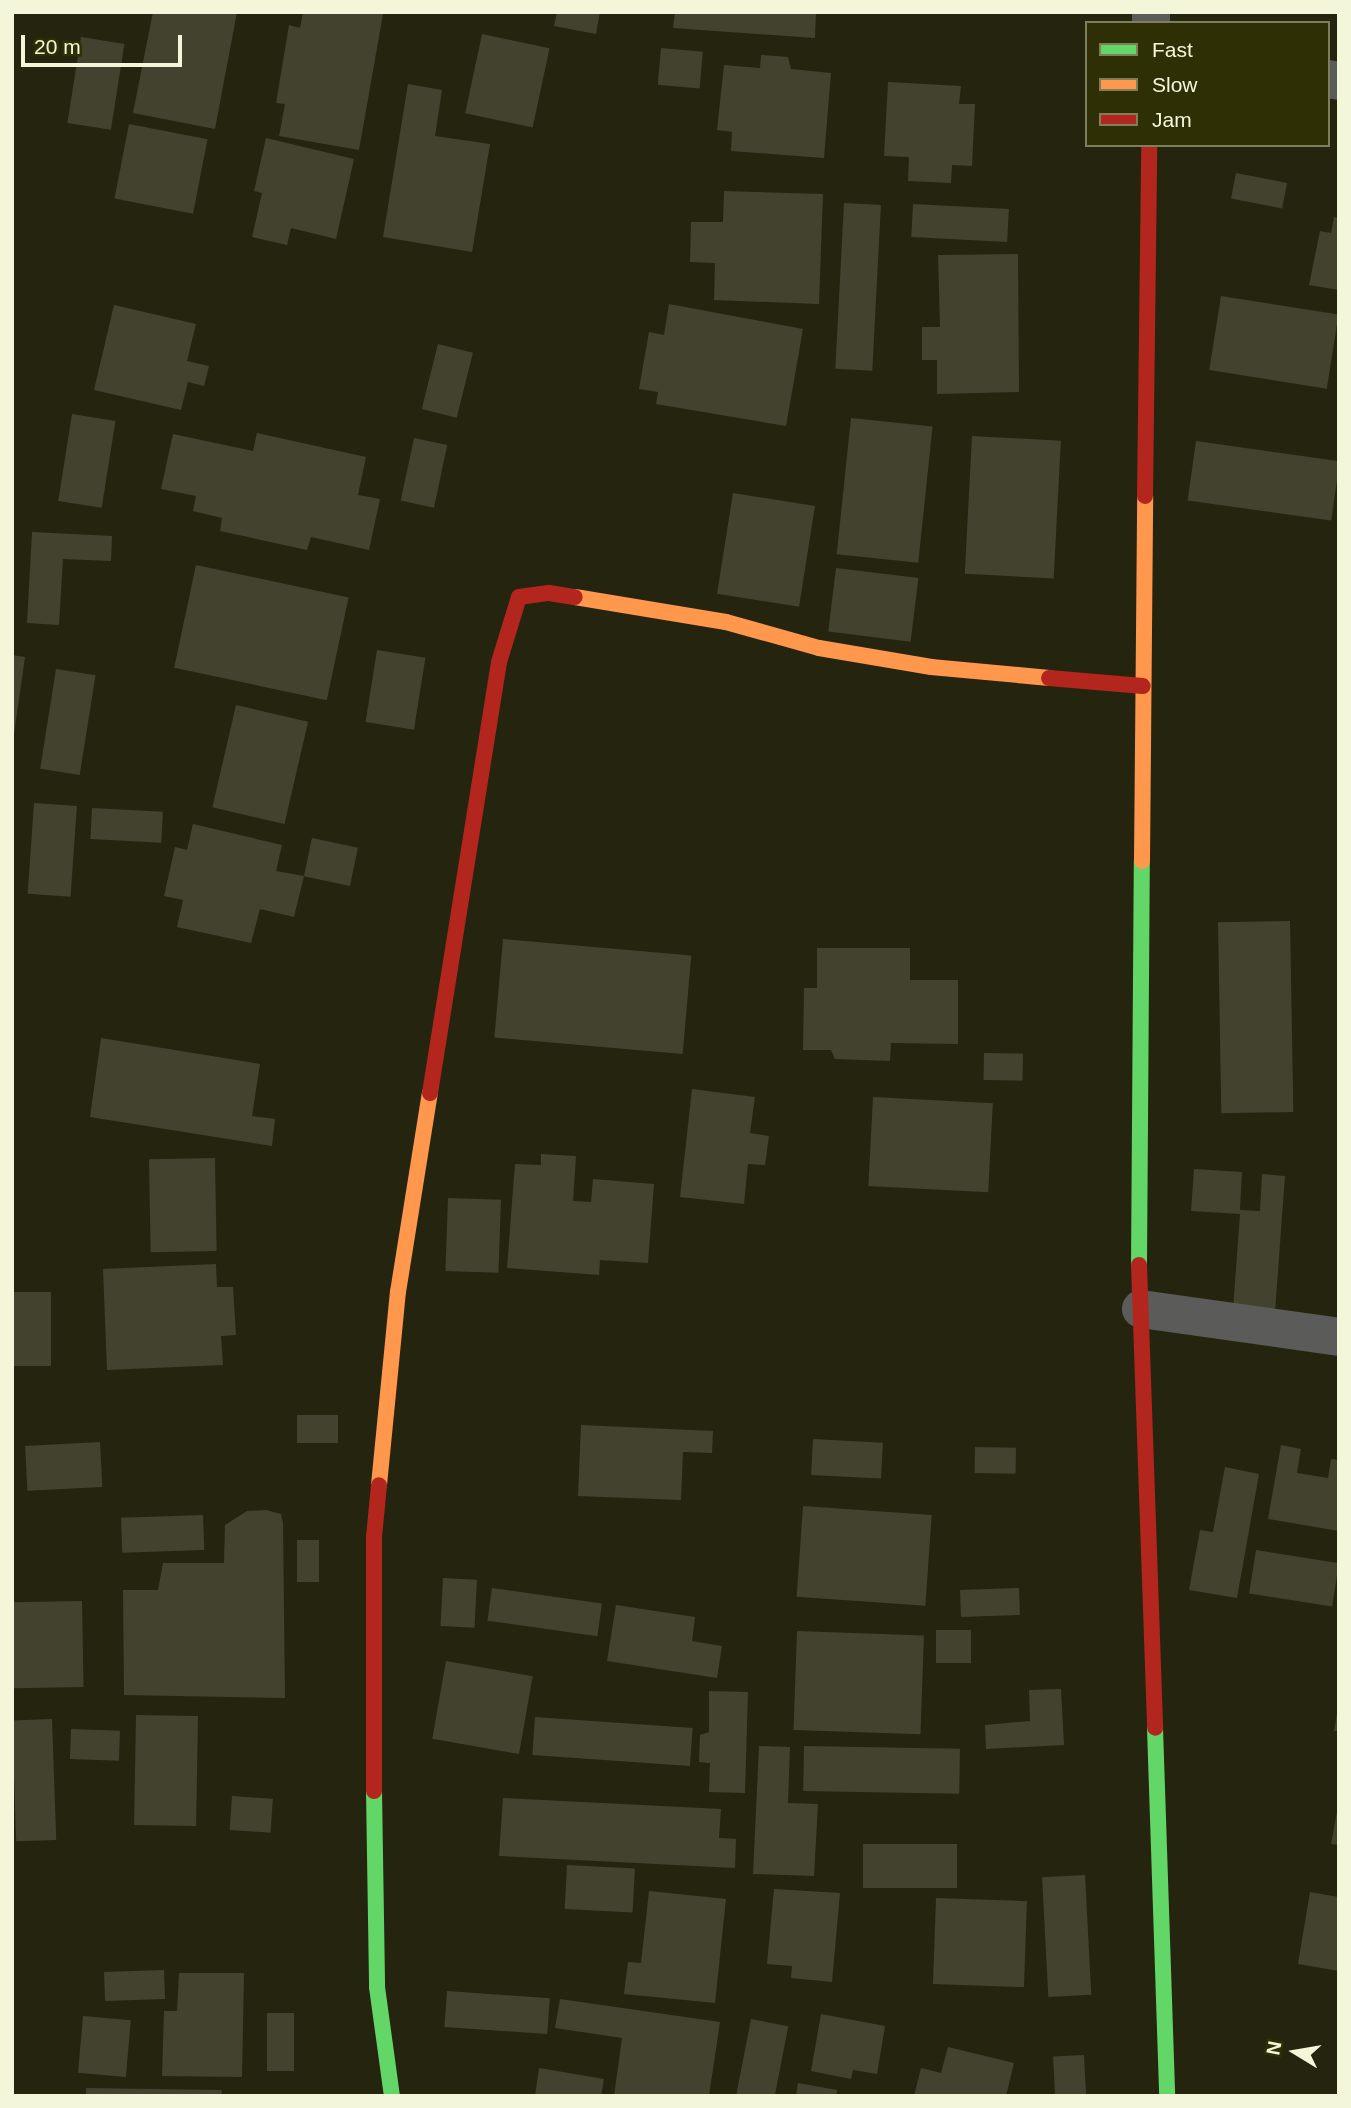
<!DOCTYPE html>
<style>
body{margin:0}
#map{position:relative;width:1351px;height:2108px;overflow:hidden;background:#25250f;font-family:Arial,sans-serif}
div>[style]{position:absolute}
.building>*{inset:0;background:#42422e;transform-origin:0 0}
.street>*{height:38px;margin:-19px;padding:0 19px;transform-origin:19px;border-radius:19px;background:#5b5b5a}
.fast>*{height:16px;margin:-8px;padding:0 8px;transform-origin:8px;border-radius:8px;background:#63d668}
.slow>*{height:16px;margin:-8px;padding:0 8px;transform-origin:8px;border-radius:8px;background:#ff974d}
.jam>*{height:16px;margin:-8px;padding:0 8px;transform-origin:8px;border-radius:8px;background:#b3261e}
span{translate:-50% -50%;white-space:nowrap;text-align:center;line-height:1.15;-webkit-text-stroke:7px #2f2f05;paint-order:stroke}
.frame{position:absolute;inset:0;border:14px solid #f4f6da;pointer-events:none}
.legend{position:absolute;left:1085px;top:21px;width:245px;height:126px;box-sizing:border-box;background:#2f2f05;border:2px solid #7e7f5a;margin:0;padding:9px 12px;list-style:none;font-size:21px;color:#f4f6da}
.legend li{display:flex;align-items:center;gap:14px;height:35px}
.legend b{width:35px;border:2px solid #7e7f5a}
.north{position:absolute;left:1260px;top:2017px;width:70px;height:70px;-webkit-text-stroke:5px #2f2f05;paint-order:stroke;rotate:281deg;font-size:19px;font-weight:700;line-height:28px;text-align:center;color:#f4f6da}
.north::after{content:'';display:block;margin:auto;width:24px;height:32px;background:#f4f6da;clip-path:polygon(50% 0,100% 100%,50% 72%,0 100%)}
.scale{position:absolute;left:21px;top:35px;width:161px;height:32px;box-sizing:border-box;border:4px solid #f4f6da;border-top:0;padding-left:9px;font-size:21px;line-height:24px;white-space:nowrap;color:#f4f6da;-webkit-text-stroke:5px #2f2f05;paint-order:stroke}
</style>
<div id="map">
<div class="building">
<i style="clip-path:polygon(153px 12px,237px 12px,215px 129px,133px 113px)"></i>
<i style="clip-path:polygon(303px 12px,383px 14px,359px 150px,279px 136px,285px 104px,276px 103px,289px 25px,300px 28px)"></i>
<i style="clip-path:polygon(557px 12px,600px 12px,596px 34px,554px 26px)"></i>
<i style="clip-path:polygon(675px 12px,816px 12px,815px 38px,673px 28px)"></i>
<i style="left:482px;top:34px;width:69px;height:81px;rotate:12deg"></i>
<i style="left:81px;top:37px;width:44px;height:87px;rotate:9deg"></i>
<i style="left:661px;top:48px;width:42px;height:37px;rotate:5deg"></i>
<i style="clip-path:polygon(761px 55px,788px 57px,791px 69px,831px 73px,824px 158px,731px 151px,732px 132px,717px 130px,724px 65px,760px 68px)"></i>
<i style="clip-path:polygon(888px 82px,961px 86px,959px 104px,975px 104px,972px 166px,952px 165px,951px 183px,908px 181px,909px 157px,884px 156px)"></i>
<i style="clip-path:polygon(408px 84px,442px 90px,435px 136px,490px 144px,472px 252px,383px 237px)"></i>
<i style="left:129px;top:124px;width:80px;height:76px;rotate:11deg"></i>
<i style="clip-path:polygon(266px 138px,354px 159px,336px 239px,291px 228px,287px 245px,252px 237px,262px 193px,254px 191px)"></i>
<i style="left:1236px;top:173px;width:52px;height:26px;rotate:11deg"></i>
<i style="clip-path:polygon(724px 191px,823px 194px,819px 304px,714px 300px,715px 263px,690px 262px,691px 222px,723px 222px)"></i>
<i style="left:844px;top:203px;width:37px;height:166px;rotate:3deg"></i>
<i style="left:913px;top:204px;width:96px;height:33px;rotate:3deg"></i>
<i style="clip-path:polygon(1334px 217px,1339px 218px,1339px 290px,1309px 285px,1320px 231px,1331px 233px)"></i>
<i style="clip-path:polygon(1018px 254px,1019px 392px,937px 394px,937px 360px,922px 360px,922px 327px,940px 327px,938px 255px)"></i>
<i style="left:1221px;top:296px;width:119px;height:75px;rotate:9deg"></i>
<i style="clip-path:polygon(669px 304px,803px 329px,786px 426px,656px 404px,658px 392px,639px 389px,649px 332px,664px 335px)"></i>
<i style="clip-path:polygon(114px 305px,196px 324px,187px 361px,209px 366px,204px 386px,188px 382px,181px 410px,94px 390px)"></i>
<i style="left:438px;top:344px;width:36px;height:67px;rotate:14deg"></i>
<i style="left:72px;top:414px;width:44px;height:88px;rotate:9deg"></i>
<i style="left:851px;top:418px;width:82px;height:137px;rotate:6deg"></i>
<i style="clip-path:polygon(257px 433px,366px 457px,358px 495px,380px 499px,369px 550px,311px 537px,307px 550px,220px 531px,222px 518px,193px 511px,196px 496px,161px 489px,173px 434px,253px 451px)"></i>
<i style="left:972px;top:436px;width:89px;height:138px;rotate:3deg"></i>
<i style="left:414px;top:438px;width:34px;height:64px;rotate:12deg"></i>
<i style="left:1196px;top:441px;width:145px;height:60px;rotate:8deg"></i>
<i style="left:733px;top:493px;width:83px;height:102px;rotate:9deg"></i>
<i style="clip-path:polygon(32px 532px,112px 536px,111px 561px,63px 559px,59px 625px,27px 623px)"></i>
<i style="left:196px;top:565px;width:156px;height:105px;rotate:12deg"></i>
<i style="left:836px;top:568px;width:83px;height:64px;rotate:7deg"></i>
<i style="left:377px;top:650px;width:49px;height:73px;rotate:9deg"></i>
<i style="clip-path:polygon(12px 655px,25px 657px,14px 734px,12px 734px)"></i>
<i style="left:56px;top:669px;width:40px;height:101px;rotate:9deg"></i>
<i style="left:236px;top:705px;width:74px;height:105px;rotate:13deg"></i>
<i style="left:34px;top:803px;width:43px;height:91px;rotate:4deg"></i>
<i style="left:92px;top:808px;width:71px;height:31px;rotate:3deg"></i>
<i style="clip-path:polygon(193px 824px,282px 845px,276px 871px,304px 876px,294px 917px,260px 909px,251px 943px,177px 927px,183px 900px,164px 896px,175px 847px,187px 850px)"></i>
<i style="left:312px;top:838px;width:47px;height:39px;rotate:12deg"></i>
<i style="left:1290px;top:921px;width:191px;height:72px;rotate:89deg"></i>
<i style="left:503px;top:939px;width:189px;height:99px;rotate:5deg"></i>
<i style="clip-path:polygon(817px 948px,910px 948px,910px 980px,958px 980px,958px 1044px,891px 1043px,890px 1061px,835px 1059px,831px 1050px,803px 1050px,804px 988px,817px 988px)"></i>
<i style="clip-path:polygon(101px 1038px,260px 1064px,252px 1116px,275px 1119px,272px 1146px,90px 1117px)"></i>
<i style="left:984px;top:1053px;width:39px;height:27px;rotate:1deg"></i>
<i style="clip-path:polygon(692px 1089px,755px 1097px,750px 1133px,769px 1136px,765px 1165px,748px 1164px,744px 1204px,680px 1197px)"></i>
<i style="left:873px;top:1097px;width:120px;height:89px;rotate:3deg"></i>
<i style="clip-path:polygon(541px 1154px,576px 1156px,573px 1201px,591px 1202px,593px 1179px,654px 1184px,648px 1263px,600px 1260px,599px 1275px,507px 1268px,515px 1164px,541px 1165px)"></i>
<i style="left:215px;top:1158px;width:93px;height:66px;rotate:89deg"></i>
<i style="clip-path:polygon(1194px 1169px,1242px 1172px,1240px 1210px,1260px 1211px,1262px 1174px,1285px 1176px,1273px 1339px,1231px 1337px,1240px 1214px,1191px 1211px)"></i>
<i style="left:448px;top:1198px;width:53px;height:73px;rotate:2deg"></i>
<i style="clip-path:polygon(216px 1264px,217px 1287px,233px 1287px,236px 1335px,221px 1336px,223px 1365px,107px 1370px,103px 1269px)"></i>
<i style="left:12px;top:1292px;width:39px;height:74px"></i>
<i style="left:338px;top:1415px;width:28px;height:41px;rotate:90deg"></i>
<i style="clip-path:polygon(581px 1425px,713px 1431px,712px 1453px,683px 1452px,681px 1500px,578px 1496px)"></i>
<i style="left:813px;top:1439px;width:70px;height:36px;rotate:3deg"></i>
<i style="left:100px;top:1442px;width:45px;height:75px;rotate:87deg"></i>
<i style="clip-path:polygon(1281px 1445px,1301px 1449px,1297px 1473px,1328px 1478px,1331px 1459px,1339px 1460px,1339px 1531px,1268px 1519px)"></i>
<i style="left:975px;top:1447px;width:41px;height:26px;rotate:1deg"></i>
<i style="clip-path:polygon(1225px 1467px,1259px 1474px,1237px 1598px,1189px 1590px,1200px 1530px,1213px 1532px)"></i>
<i style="left:803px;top:1506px;width:129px;height:91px;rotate:4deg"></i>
<i style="clip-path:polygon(266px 1510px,281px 1514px,283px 1523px,285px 1698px,124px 1695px,123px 1590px,158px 1590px,163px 1563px,224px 1563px,225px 1525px,247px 1511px)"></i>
<i style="left:203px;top:1515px;width:35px;height:82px;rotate:88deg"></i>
<i style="left:297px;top:1540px;width:22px;height:42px"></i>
<i style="left:1256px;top:1550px;width:84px;height:44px;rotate:9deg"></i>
<i style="left:443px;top:1578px;width:34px;height:48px;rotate:3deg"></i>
<i style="left:492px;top:1588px;width:111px;height:33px;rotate:8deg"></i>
<i style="left:1019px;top:1588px;width:27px;height:59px;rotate:88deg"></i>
<i style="left:82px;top:1601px;width:86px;height:70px;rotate:89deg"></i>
<i style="clip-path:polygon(616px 1605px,695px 1617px,692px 1641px,722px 1646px,717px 1678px,607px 1661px)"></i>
<i style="left:971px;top:1630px;width:33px;height:35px;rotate:90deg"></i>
<i style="left:797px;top:1631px;width:127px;height:99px;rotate:2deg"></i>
<i style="left:446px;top:1661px;width:88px;height:79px;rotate:10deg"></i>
<i style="clip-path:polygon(1061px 1689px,1064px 1745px,986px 1749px,985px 1725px,1030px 1721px,1029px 1690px)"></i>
<i style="clip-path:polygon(709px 1691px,748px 1692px,745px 1793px,709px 1792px,710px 1763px,699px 1762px,700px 1735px,709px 1732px)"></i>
<i style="clip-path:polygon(1339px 1702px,1339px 1731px,1334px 1731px)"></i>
<i style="left:136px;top:1715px;width:62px;height:110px;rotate:1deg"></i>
<i style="left:535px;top:1717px;width:158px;height:38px;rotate:4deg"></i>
<i style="left:52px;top:1719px;width:121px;height:40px;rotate:88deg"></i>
<i style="left:71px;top:1729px;width:49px;height:30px;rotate:2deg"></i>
<i style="clip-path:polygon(759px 1746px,790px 1747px,788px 1803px,818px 1804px,814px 1876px,753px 1874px)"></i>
<i style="left:804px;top:1746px;width:156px;height:45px;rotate:1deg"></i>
<i style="left:232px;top:1796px;width:41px;height:34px;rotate:4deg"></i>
<i style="clip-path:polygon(503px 1798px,721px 1809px,719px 1838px,736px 1839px,735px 1868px,499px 1856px)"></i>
<i style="clip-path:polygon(1339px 1801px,1339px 1845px,1331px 1844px)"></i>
<i style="left:863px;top:1844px;width:94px;height:44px"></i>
<i style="left:567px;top:1865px;width:68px;height:44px;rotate:3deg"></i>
<i style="left:1085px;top:1875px;width:120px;height:43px;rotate:87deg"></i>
<i style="clip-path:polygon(774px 1889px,840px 1893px,832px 1982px,791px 1978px,792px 1966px,767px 1964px)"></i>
<i style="clip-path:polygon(649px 1891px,726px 1899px,715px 2003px,624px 1994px,628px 1962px,641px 1963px)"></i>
<i style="clip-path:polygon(1310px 1892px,1339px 1897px,1339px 1971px,1298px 1964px)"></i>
<i style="left:936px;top:1898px;width:91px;height:86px;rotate:2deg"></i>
<i style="left:164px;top:1970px;width:29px;height:60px;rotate:88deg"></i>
<i style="clip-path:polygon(179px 1973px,244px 1973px,242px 2077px,162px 2076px,164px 2011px,177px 2011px)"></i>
<i style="left:447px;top:1991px;width:103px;height:36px;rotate:4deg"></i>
<i style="clip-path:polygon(560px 1999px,720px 2022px,709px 2096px,614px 2096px,622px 2038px,555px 2028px)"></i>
<i style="left:267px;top:2013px;width:27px;height:58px"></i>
<i style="clip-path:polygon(821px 2014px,885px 2026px,877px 2074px,853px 2070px,851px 2079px,811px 2071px)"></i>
<i style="left:83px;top:2016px;width:48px;height:57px;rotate:5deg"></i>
<i style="left:751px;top:2019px;width:38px;height:78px;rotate:11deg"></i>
<i style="clip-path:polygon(948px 2047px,1014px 2063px,1006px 2096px,914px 2096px,921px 2068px,941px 2073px)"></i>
<i style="left:1084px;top:2055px;width:41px;height:31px;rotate:87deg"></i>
<i style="clip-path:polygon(539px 2068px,604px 2079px,601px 2096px,535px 2096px)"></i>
<i style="clip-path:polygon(798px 2083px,837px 2090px,836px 2096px,796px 2096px)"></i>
<i style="clip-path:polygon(86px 2088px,222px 2090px,221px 2096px,86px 2096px)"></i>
</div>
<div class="street">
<i style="left:1151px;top:23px;width:11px;rotate:-90deg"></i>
<i style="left:1328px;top:79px;width:11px;rotate:10deg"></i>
<i style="left:1141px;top:1309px;width:200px;rotate:8deg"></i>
</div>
<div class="fast">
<i style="left:1139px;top:1265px;width:404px;rotate:-89.6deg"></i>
<i style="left:1155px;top:1728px;width:368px;rotate:88.1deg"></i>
<i style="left:374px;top:1791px;width:196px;rotate:89.1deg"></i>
<i style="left:377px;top:1987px;width:110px;rotate:82.2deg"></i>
</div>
<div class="slow">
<i style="left:575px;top:597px;width:153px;rotate:9.4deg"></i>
<i style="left:726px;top:622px;width:97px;rotate:15.6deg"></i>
<i style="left:819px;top:648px;width:114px;rotate:9.6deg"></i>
<i style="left:931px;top:667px;width:119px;rotate:5.3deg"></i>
<i style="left:1142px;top:861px;width:365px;rotate:-89.5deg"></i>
<i style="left:379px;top:1485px;width:194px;rotate:-84.4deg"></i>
<i style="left:398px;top:1292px;width:202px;rotate:-80.9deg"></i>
</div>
<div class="jam">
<i style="left:1145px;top:496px;width:351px;rotate:-89.3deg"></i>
<i style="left:1049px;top:678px;width:94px;rotate:4.9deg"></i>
<i style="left:430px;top:1093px;width:436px;rotate:-80.9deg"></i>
<i style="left:499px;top:662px;width:68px;rotate:-72.9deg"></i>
<i style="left:519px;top:597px;width:30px;rotate:-8deg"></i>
<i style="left:549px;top:593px;width:26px;rotate:9deg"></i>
<i style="left:1139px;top:1265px;width:463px;rotate:88deg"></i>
<i style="left:374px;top:1791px;width:254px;rotate:-90deg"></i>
<i style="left:374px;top:1537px;width:52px;rotate:-84.5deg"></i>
</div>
<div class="frame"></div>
<ul class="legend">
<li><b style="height:9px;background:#63d668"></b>Fast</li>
<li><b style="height:9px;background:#ff974d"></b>Slow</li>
<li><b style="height:9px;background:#b3261e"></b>Jam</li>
</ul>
<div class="north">N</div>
<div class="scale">20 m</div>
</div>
